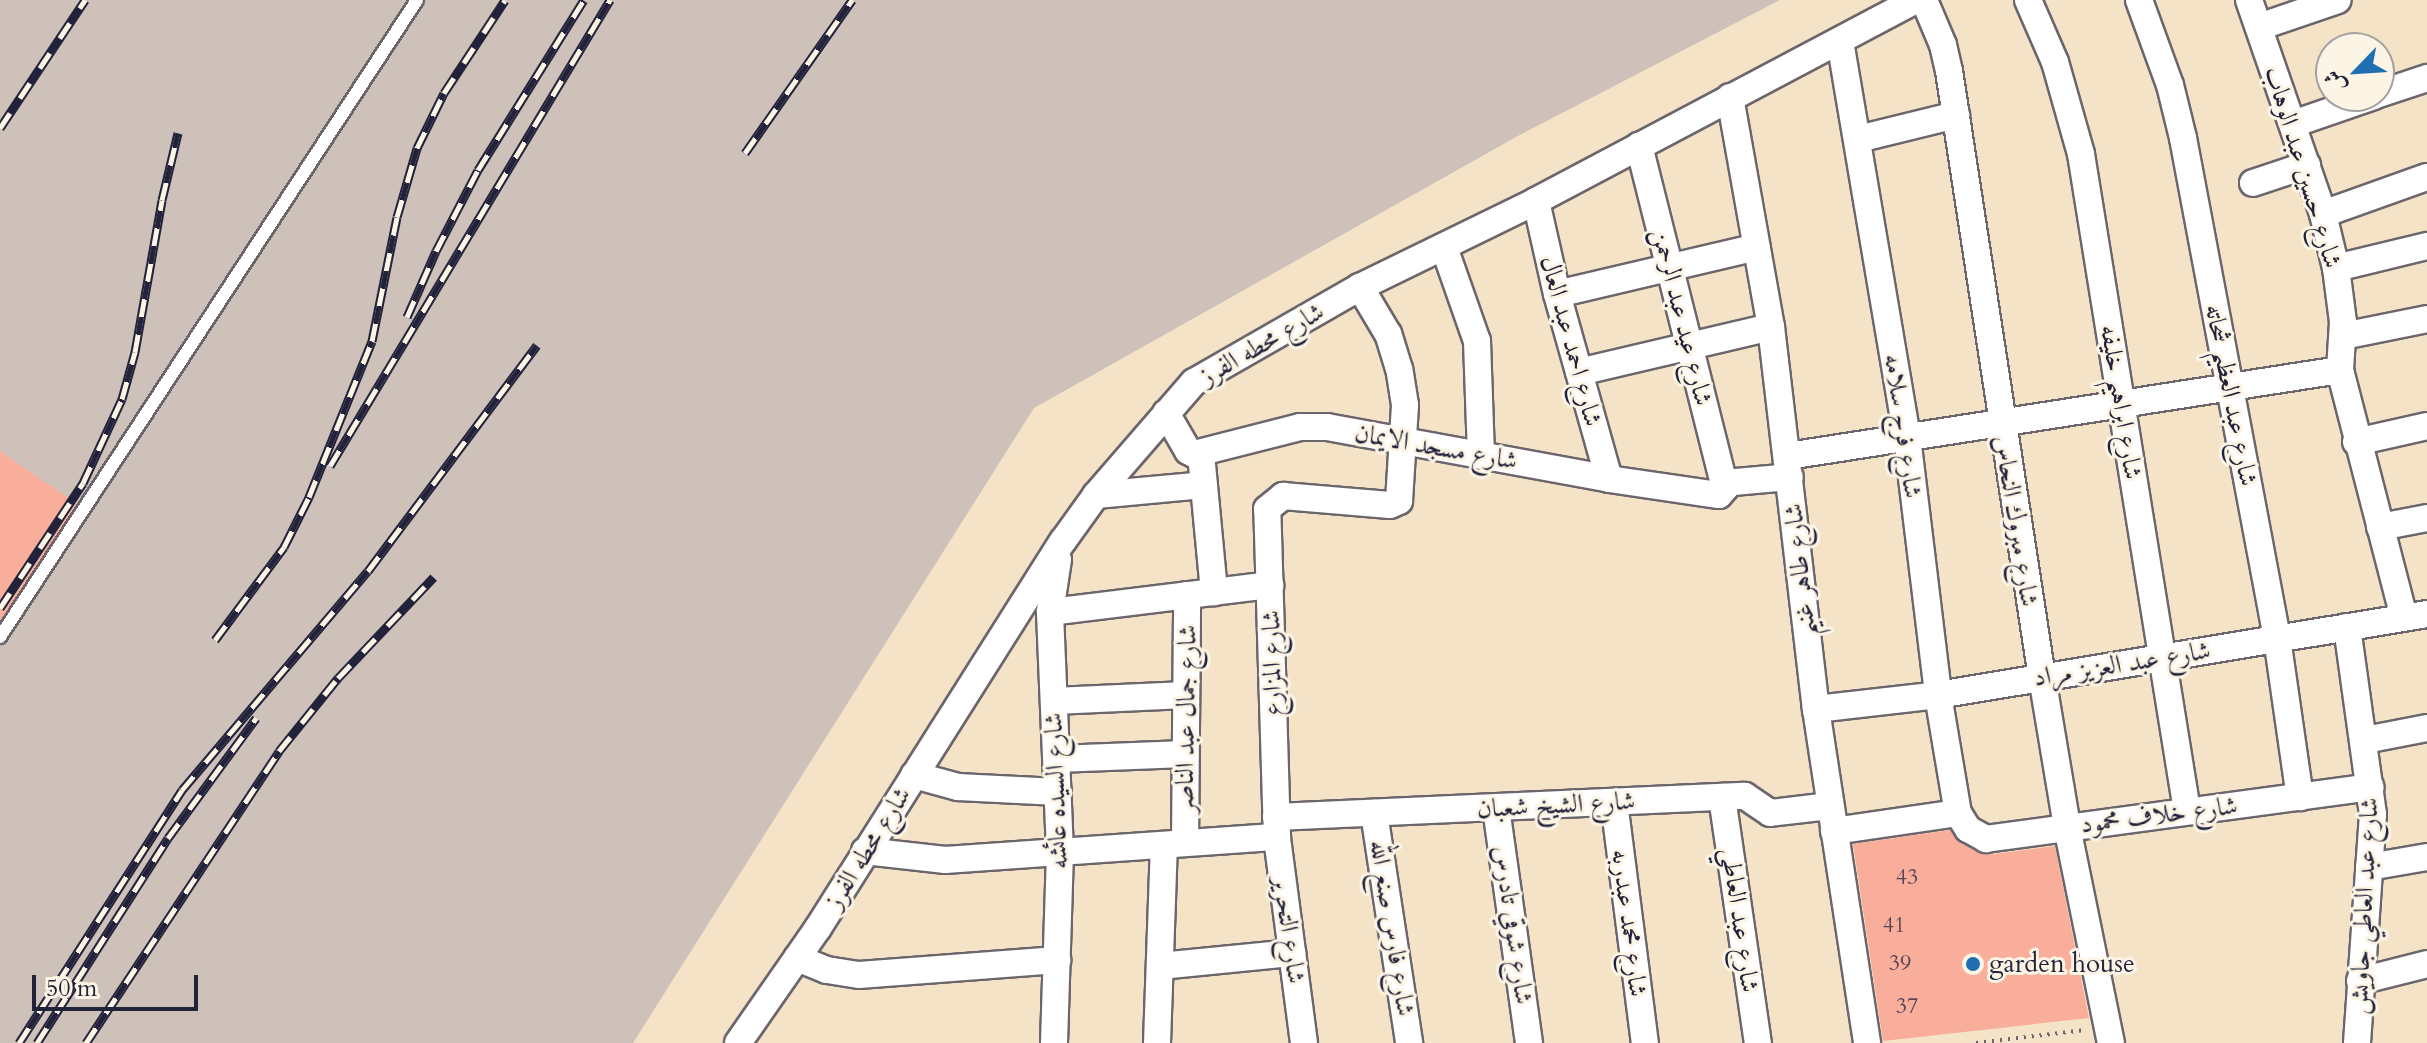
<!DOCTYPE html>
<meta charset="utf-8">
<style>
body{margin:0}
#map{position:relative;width:2427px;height:1043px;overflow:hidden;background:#f4e3c7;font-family:Cardo,Amiri,serif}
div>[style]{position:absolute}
.industrial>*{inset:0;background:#cec1ba}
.building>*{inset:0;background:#f9ae9c}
.path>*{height:4px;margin-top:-2px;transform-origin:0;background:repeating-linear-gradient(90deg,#6c666c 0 2px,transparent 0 8px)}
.roads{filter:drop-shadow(2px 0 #6c666c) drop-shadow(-2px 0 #6c666c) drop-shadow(0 2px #6c666c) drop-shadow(0 -2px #6c666c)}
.lane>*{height:12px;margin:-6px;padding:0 6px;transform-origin:6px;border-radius:6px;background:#fff}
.street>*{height:26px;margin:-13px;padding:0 13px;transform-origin:13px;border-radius:13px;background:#fff}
.rail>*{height:9px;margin-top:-4.5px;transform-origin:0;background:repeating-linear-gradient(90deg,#fcf5e5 0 18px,#22223b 0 36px);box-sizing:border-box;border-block:2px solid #22223b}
.dots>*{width:22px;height:22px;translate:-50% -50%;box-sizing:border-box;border:4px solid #fcf5e5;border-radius:50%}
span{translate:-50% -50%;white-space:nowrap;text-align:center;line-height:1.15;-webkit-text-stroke:6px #fcf5e5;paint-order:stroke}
.number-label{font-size:22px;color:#584553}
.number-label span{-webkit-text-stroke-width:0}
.street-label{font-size:26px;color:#22223b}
.poi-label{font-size:26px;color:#22223b}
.left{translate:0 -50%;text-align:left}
.north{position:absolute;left:2315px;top:32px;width:80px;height:80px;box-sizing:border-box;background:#fcf5e5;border:2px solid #a5a1a1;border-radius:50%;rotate:245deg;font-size:22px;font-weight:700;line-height:32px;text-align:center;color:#22223b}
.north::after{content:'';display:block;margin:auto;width:28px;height:36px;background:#1f6fb2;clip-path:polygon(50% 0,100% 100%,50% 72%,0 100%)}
.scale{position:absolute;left:32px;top:975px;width:166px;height:36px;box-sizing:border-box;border:4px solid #22223b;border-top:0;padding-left:10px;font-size:24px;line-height:28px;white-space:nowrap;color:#22223b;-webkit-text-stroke:6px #fcf5e5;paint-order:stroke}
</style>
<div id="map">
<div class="industrial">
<i style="clip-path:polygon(0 0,1780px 0,1516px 137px,1034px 408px,633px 1043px,0 1043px)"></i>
</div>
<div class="building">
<i style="clip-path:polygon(0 451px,77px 504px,0 621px)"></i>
<i style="clip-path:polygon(1950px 830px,1960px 843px,1987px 855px,2055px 846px,2089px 1018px,1883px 1041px,1853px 844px)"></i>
</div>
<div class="path">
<i style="left:1976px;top:1043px;width:110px;rotate:-6.8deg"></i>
</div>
<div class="roads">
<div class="lane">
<i style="left:0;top:637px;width:761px;rotate:-56.79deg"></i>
</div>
<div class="street">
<i style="left:1924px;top:0;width:49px;rotate:67.1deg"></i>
<i style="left:1943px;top:45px;width:27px;rotate:77deg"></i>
<i style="left:1949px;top:71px;width:613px;rotate:81.28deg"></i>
<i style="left:2042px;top:677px;width:152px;rotate:80.5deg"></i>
<i style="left:2067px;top:827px;width:220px;rotate:78.5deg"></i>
<i style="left:2028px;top:0;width:68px;rotate:66.5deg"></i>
<i style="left:2055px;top:62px;width:96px;rotate:74.2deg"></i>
<i style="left:2081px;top:154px;width:665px;rotate:80.83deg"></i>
<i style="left:2139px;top:0;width:90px;rotate:70deg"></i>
<i style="left:2170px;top:85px;width:55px;rotate:76.2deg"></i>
<i style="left:2183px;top:138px;width:509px;rotate:79.35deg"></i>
<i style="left:2277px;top:638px;width:161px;rotate:81.8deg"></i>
<i style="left:2249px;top:0;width:226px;rotate:70.9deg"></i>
<i style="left:2323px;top:214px;width:56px;rotate:76.5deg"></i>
<i style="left:2336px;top:268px;width:54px;rotate:82.6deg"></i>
<i style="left:2343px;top:322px;width:48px;rotate:93.6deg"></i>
<i style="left:2340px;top:370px;width:255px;rotate:75.5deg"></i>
<i style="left:2259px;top:27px;width:83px;rotate:-18.9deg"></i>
<i style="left:1840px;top:41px;width:402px;rotate:80.4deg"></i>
<i style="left:1907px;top:437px;width:260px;rotate:83.1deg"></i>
<i style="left:1938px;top:695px;width:120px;rotate:80.4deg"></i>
<i style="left:1958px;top:813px;width:19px;rotate:58deg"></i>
<i style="left:1968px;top:829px;width:21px;rotate:29deg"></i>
<i style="left:1986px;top:839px;width:388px;rotate:-7.7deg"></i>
<i style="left:2379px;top:94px;width:51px;rotate:-18.4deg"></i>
<i style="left:1730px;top:97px;width:234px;rotate:79.9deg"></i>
<i style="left:1771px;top:327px;width:385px;rotate:83.3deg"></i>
<i style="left:1816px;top:709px;width:338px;rotate:81.3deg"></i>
<i style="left:2293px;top:124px;width:86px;rotate:-19.1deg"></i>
<i style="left:1858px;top:139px;width:101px;rotate:-13.8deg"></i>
<i style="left:2253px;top:183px;width:57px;rotate:-18.4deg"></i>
<i style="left:1536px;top:201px;width:95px;rotate:77.3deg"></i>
<i style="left:1557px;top:294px;width:192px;rotate:74.3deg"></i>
<i style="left:2323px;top:214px;width:110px;rotate:-19.6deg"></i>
<i style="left:1444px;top:247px;width:100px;rotate:70.7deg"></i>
<i style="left:1477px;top:341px;width:115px;rotate:88deg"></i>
<i style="left:2336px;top:268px;width:94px;rotate:-13.6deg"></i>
<i style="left:1557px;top:294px;width:205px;rotate:-13.2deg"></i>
<i style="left:2343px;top:336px;width:86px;rotate:-11.4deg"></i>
<i style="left:1579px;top:372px;width:197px;rotate:-13.2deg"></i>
<i style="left:1166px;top:413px;width:44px;rotate:59.9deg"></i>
<i style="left:1188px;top:451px;width:7px;rotate:27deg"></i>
<i style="left:1194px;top:454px;width:109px;rotate:-14.3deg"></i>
<i style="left:1300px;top:427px;width:27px"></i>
<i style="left:1327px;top:427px;width:287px;rotate:10.4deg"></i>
<i style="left:1609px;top:479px;width:111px;rotate:8.3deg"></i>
<i style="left:1719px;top:495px;width:9px;rotate:-49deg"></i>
<i style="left:1725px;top:488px;width:353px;rotate:-104.1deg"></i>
<i style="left:2356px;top:442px;width:73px;rotate:-12.7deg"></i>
<i style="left:1201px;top:454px;width:139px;rotate:84.6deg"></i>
<i style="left:1788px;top:456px;width:559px;rotate:-8.86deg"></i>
<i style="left:1724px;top:483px;width:66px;rotate:-5.2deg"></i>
<i style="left:1096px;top:495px;width:108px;rotate:-5.3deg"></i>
<i style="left:2380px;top:527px;width:48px;rotate:-10.8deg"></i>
<i style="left:1050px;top:612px;width:222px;rotate:-7deg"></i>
<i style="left:2347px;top:627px;width:189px;rotate:82.1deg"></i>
<i style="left:2373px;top:814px;width:230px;rotate:94deg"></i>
<i style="left:1054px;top:701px;width:132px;rotate:-2.6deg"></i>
<i style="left:1816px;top:709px;width:123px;rotate:-6.5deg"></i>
<i style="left:1938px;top:695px;width:496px;rotate:-9.4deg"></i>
<i style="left:2365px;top:740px;width:63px;rotate:-11deg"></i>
<i style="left:1057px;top:759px;width:128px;rotate:-2.2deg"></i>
<i style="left:914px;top:775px;width:46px;rotate:15.3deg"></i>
<i style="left:958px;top:787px;width:100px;rotate:2.9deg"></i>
<i style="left:1722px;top:797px;width:249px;rotate:81.7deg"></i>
<i style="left:1614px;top:802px;width:243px;rotate:82.7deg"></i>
<i style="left:1496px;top:808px;width:237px;rotate:82deg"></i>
<i style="left:1374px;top:813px;width:233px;rotate:81.3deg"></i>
<i style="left:1276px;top:817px;width:469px;rotate:-2.6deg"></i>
<i style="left:1745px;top:796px;width:30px;rotate:34deg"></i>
<i style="left:1770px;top:813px;width:60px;rotate:-6.7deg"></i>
<i style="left:1834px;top:831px;width:125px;rotate:-8.3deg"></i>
<i style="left:1185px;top:843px;width:248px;rotate:-89.5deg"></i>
<i style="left:865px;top:851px;width:81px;rotate:6.4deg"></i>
<i style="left:945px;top:860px;width:333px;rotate:-4deg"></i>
<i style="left:2369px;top:867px;width:59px;rotate:-9.8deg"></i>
<i style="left:797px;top:958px;width:32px;rotate:22deg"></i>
<i style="left:827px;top:970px;width:32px;rotate:9deg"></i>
<i style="left:859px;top:975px;width:199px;rotate:-4.3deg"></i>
<i style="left:1160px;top:966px;width:133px;rotate:-5.6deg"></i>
<i style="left:2360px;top:981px;width:69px;rotate:-14.2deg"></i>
<i style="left:738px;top:1043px;width:140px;rotate:-55.2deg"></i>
<i style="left:818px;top:928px;width:458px;rotate:-57.7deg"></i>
<i style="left:1063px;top:541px;width:57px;rotate:-54.3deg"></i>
<i style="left:1096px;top:495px;width:150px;rotate:-49.1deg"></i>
<i style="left:1194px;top:382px;width:191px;rotate:-29.8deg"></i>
<i style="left:1360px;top:287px;width:196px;rotate:-26deg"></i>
<i style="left:1536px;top:201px;width:429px;rotate:-27.9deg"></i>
<i style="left:1054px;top:1043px;width:191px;rotate:-88.2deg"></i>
<i style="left:1060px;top:852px;width:240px;rotate:-92.4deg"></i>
<i style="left:1050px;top:612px;width:53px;rotate:-81.3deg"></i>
<i style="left:1157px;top:1043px;width:198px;rotate:-88deg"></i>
<i style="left:1304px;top:1043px;width:208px;rotate:-97.5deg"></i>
<i style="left:1277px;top:837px;width:328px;rotate:-91.7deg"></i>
<i style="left:1267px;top:509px;width:21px;rotate:-39deg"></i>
<i style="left:1283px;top:496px;width:107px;rotate:4.8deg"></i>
<i style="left:1390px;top:505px;width:10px;rotate:-24deg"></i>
<i style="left:1399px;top:501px;width:96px;rotate:-86.4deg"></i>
<i style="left:1405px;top:405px;width:36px;rotate:-99deg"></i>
<i style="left:1399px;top:369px;width:37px;rotate:-107deg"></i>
<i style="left:1388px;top:334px;width:55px;rotate:-120.8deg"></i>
</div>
</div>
<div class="rail">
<i style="left:0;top:128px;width:154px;rotate:-56.4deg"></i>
<i style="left:745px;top:153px;width:187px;rotate:-55deg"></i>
<i style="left:407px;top:317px;width:72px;rotate:-66.3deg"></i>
<i style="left:436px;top:251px;width:91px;rotate:-62.6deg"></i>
<i style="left:478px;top:170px;width:200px;rotate:-58.1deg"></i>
<i style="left:330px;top:466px;width:544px;rotate:-59deg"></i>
<i style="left:0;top:608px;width:150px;rotate:-56.4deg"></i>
<i style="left:83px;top:483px;width:93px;rotate:-65.1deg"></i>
<i style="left:122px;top:399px;width:49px;rotate:-74.5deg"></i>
<i style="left:135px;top:352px;width:154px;rotate:-79.9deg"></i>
<i style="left:162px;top:200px;width:69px;rotate:-76.6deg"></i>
<i style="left:215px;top:640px;width:116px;rotate:-53.4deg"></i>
<i style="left:284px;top:547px;width:56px;rotate:-63.4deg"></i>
<i style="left:309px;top:497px;width:168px;rotate:-68deg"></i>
<i style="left:372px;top:341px;width:126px;rotate:-78.6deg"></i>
<i style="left:397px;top:217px;width:72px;rotate:-73.8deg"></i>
<i style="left:417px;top:148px;width:61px;rotate:-63.9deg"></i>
<i style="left:444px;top:93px;width:111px;rotate:-56.7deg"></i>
<i style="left:19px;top:1043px;width:301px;rotate:-57.2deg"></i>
<i style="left:182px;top:790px;width:287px;rotate:-49.7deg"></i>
<i style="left:368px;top:571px;width:282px;rotate:-53.2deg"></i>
<i style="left:37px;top:1043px;width:243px;rotate:-57.4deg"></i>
<i style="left:168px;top:838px;width:149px;rotate:-53.7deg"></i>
<i style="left:86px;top:1043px;width:350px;rotate:-56.5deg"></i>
<i style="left:279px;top:751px;width:94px;rotate:-51.1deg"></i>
<i style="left:338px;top:678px;width:139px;rotate:-46.5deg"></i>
</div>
<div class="dots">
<i style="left:1973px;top:964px;background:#1f6fb2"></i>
</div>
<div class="number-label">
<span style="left:1907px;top:878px">43</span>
<span style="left:1894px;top:926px">41</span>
<span style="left:1900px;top:964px">39</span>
<span style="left:1907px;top:1007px">37</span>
</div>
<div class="street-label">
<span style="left:2303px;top:167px;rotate:73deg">شارع حسين عبد الوهاب</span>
<span style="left:1682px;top:317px;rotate:76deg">شارع عيد عبد الرحمن</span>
<span style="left:1571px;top:341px;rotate:75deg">شارع احمد عبد العال</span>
<span style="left:1262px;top:344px;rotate:-30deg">شارع محطه الفرز</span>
<span style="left:2231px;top:395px;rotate:79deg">شارع عبد العظيم شحاته</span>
<span style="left:2121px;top:402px;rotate:81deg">شارع ابراهيم خليفه</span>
<span style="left:1903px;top:426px;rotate:82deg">شارع فرج سلامه</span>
<span style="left:1436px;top:447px;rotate:10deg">شارع مسجد الايمان</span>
<span style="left:2016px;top:521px;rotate:81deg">شارع مبروك النحاس</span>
<span style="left:1800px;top:570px;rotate:-96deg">شارع طاهر غنيم</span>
<span style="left:1272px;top:663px;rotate:-91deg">شارع المزارع</span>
<span style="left:2122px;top:664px;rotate:-9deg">شارع عبد العزيز مراد</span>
<span style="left:1186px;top:719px;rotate:-89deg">شارع جمال عبد الناصر</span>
<span style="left:1056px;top:791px;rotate:-92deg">شارع السيده عائشه</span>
<span style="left:1556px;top:805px;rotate:-3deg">شارع الشيخ شعبان</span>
<span style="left:2159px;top:815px;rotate:-7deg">شارع خلاف محمود</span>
<span style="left:868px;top:848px;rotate:-58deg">شارع محطه الفرز</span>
<span style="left:2364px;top:906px;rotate:-87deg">شارع عبد العاطي جاويش</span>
<span style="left:1740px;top:920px;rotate:82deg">شارع عبد العاطي</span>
<span style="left:1629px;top:923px;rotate:83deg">شارع محمد عبدربه</span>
<span style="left:1513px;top:925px;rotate:82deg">شارع شوقي تادرس</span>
<span style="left:1392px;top:928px;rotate:81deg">شارع فارس صنع الله</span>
<span style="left:1289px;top:930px;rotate:82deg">شارع التحرير</span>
</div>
<div class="poi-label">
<span class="left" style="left:1989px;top:964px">garden house</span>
</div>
<div class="north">ش</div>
<div class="scale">50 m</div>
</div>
